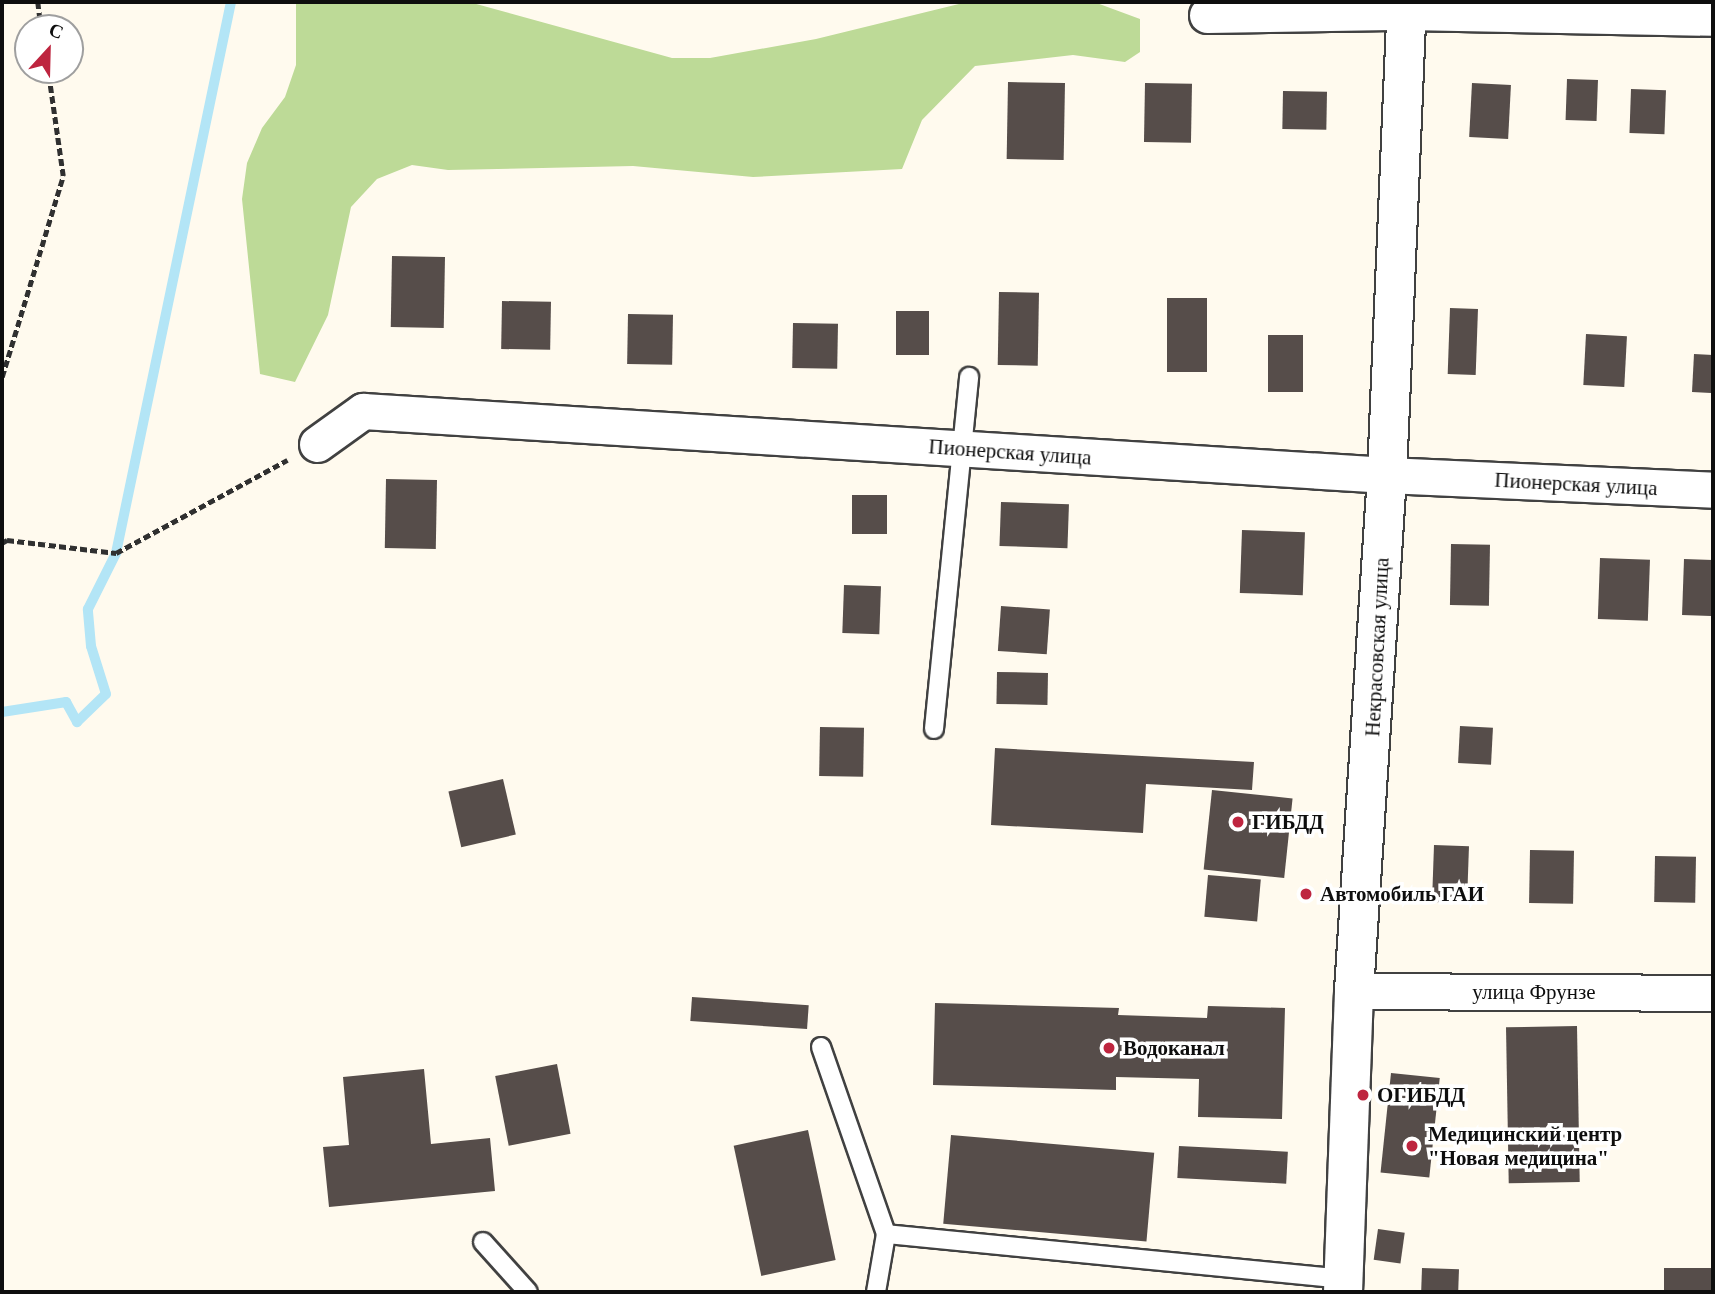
<!DOCTYPE html>
<meta charset="utf-8">
<style>
body{margin:0}
#map{position:relative;width:1715px;height:1294px;overflow:hidden;background:#fffaee;font-family:"Times New Roman",serif}
div>[style]{position:absolute}
.forest>*{inset:0;background:#bdda97}
.stream>*{height:10px;margin:-5px;padding:0 5px;transform-origin:5px;border-radius:5px;background:#b3e5f6}
.building>*{inset:0;background:#564d4a;transform-origin:0 0}
.path>*{height:4.5px;margin-top:-2.25px;transform-origin:0;background:repeating-linear-gradient(90deg,#303030 0 7px,transparent 0 10.5px)}
.roads{filter:drop-shadow(2px 0 #414141) drop-shadow(-2px 0 #414141) drop-shadow(0 2px #414141) drop-shadow(0 -2px #414141)}
.service>*{height:18px;margin:-9px;padding:0 9px;transform-origin:9px;border-radius:9px;background:#fff}
.minor>*{height:35px;margin:-17.5px;padding:0 17.5px;transform-origin:17.5px;border-radius:17.5px;background:#fff}
.tertiary>*{height:38px;margin:-19px;padding:0 19px;transform-origin:19px;border-radius:19px;background:#fff}
.dots>*{width:19px;height:19px;translate:-50% -50%;box-sizing:border-box;border:4px solid #fff;border-radius:50%}
span{translate:-50% -50%;white-space:nowrap;text-align:center;line-height:1.15;-webkit-text-stroke:7px #fff;paint-order:stroke}
.street-label{font-size:21px;color:#0e0e0e}
.poi-label{font-size:21px;color:#0e0e0e;font-weight:700}
.left{translate:0 -50%;text-align:left}
.frame{position:absolute;inset:0;border:4px solid #0e0e0e;pointer-events:none}
.north{position:absolute;left:14px;top:14px;width:70px;height:70px;box-sizing:border-box;background:#fff;border:2px solid #9f9f9f;border-radius:50%;rotate:22deg;font-size:19px;font-weight:700;line-height:28px;text-align:center;color:#0e0e0e}
.north::after{content:'';display:block;margin:auto;width:24px;height:32px;background:#be253f;clip-path:polygon(50% 0,100% 100%,50% 72%,0 100%)}
</style>
<div id="map">
<div class="forest">
<i style="clip-path:polygon(296px 2px,469px 2px,672px 58px,710px 58px,816px 39px,963px 3px,1094px 2px,1140px 19px,1140px 52px,1125px 62px,1073px 55px,975px 66px,922px 120px,902px 169px,753px 177px,633px 166px,448px 170px,412px 165px,377px 179px,351px 207px,328px 315px,295px 382px,260px 374px,242px 199px,247px 163px,262px 128px,285px 97px,296px 65px)"></i>
</div>
<div class="stream">
<i style="left:2px;top:712px;width:65px;rotate:-8.9deg"></i>
<i style="left:66px;top:702px;width:23px;rotate:61deg"></i>
<i style="left:77px;top:722px;width:40px;rotate:-44deg"></i>
<i style="left:106px;top:694px;width:50px;rotate:-107.4deg"></i>
<i style="left:91px;top:646px;width:37px;rotate:-95deg"></i>
<i style="left:88px;top:609px;width:63px;rotate:-63.4deg"></i>
<i style="left:116px;top:553px;width:563px;rotate:-78.21deg"></i>
</div>
<div class="building">
<i style="left:1567px;top:79px;width:31px;height:41px;rotate:2deg"></i>
<i style="left:1008px;top:82px;width:57px;height:77px;rotate:1deg"></i>
<i style="left:1145px;top:83px;width:47px;height:59px;rotate:1deg"></i>
<i style="left:1472px;top:83px;width:39px;height:54px;rotate:3deg"></i>
<i style="left:1631px;top:89px;width:35px;height:44px;rotate:2deg"></i>
<i style="left:1283px;top:91px;width:44px;height:38px;rotate:1deg"></i>
<i style="left:392px;top:256px;width:53px;height:71px;rotate:1deg"></i>
<i style="left:999px;top:292px;width:40px;height:73px;rotate:1deg"></i>
<i style="left:1167px;top:298px;width:40px;height:74px"></i>
<i style="left:502px;top:301px;width:49px;height:48px;rotate:1deg"></i>
<i style="left:1450px;top:308px;width:28px;height:66px;rotate:2deg"></i>
<i style="left:896px;top:311px;width:33px;height:44px"></i>
<i style="left:628px;top:314px;width:45px;height:50px;rotate:1deg"></i>
<i style="left:793px;top:323px;width:45px;height:45px;rotate:1deg"></i>
<i style="left:1586px;top:334px;width:41px;height:51px;rotate:3deg"></i>
<i style="left:1268px;top:335px;width:35px;height:57px"></i>
<i style="left:1694px;top:354px;width:19px;height:38px;rotate:3deg"></i>
<i style="left:386px;top:479px;width:51px;height:69px;rotate:1deg"></i>
<i style="left:852px;top:495px;width:35px;height:39px"></i>
<i style="left:1001px;top:502px;width:68px;height:44px;rotate:2deg"></i>
<i style="left:1242px;top:530px;width:63px;height:63px;rotate:2deg"></i>
<i style="left:1451px;top:544px;width:39px;height:61px;rotate:1deg"></i>
<i style="left:1600px;top:558px;width:50px;height:61px;rotate:2deg"></i>
<i style="left:1684px;top:559px;width:29px;height:56px;rotate:2deg"></i>
<i style="left:844px;top:585px;width:37px;height:48px;rotate:2deg"></i>
<i style="left:1001px;top:606px;width:49px;height:45px;rotate:4deg"></i>
<i style="left:997px;top:672px;width:51px;height:32px;rotate:1deg"></i>
<i style="left:1460px;top:726px;width:33px;height:37px;rotate:3deg"></i>
<i style="left:820px;top:727px;width:44px;height:49px;rotate:1deg"></i>
<i style="clip-path:polygon(995px 748px,1254px 762px,1252px 790px,1146px 784px,1143px 833px,991px 825px)"></i>
<i style="left:503px;top:779px;width:57px;height:56px;rotate:77deg"></i>
<i style="left:1212px;top:790px;width:81px;height:80px;rotate:6deg"></i>
<i style="left:1434px;top:845px;width:35px;height:57px;rotate:2deg"></i>
<i style="left:1530px;top:850px;width:44px;height:53px;rotate:1deg"></i>
<i style="left:1655px;top:856px;width:41px;height:46px;rotate:1deg"></i>
<i style="left:1208px;top:875px;width:53px;height:42px;rotate:5deg"></i>
<i style="left:692px;top:997px;width:117px;height:24px;rotate:4deg"></i>
<i style="clip-path:polygon(935px 1003px,1119px 1008px,1118px 1015px,1207px 1018px,1208px 1006px,1285px 1008px,1282px 1119px,1198px 1117px,1199px 1079px,1116px 1077px,1116px 1090px,933px 1085px)"></i>
<i style="left:1577px;top:1026px;width:156px;height:71px;rotate:89deg"></i>
<i style="left:557px;top:1064px;width:71px;height:63px;rotate:79deg"></i>
<i style="clip-path:polygon(424px 1069px,431px 1144px,490px 1138px,495px 1191px,329px 1207px,323px 1147px,349px 1145px,343px 1077px)"></i>
<i style="left:1391px;top:1073px;width:49px;height:100px;rotate:6deg"></i>
<i style="left:808px;top:1130px;width:133px;height:76px;rotate:78deg"></i>
<i style="left:951px;top:1135px;width:204px;height:89px;rotate:5deg"></i>
<i style="left:1179px;top:1146px;width:109px;height:32px;rotate:3deg"></i>
<i style="left:1378px;top:1229px;width:27px;height:31px;rotate:8deg"></i>
<i style="left:1422px;top:1268px;width:37px;height:24px;rotate:2deg"></i>
<i style="left:1664px;top:1268px;width:49px;height:24px"></i>
</div>
<div class="path">
<i style="left:38px;top:2px;width:26px;rotate:83deg"></i>
<i style="left:2px;top:377px;width:210px;rotate:-73.1deg"></i>
<i style="left:63px;top:176px;width:107px;rotate:-98.1deg"></i>
<i style="left:2px;top:543px;width:6px;rotate:-31deg"></i>
<i style="left:7px;top:540px;width:110px;rotate:6.8deg"></i>
<i style="left:116px;top:553px;width:195px;rotate:-28.5deg"></i>
</div>
<div class="roads">
<div class="service">
<i style="left:934px;top:729px;width:354px;rotate:-84.3deg"></i>
<i style="left:821px;top:1047px;width:198px;rotate:70.8deg"></i>
<i style="left:483px;top:1242px;width:67px;rotate:48deg"></i>
<i style="left:876px;top:1292px;width:59px;rotate:-80.2deg"></i>
<i style="left:886px;top:1234px;width:459px;rotate:5.6deg"></i>
</div>
<div class="minor">
<i style="left:1207px;top:15px;width:200px;rotate:-0.9deg"></i>
<i style="left:1407px;top:12px;width:306px;rotate:1.1deg"></i>
<i style="left:317px;top:444px;width:57px;rotate:-35.7deg"></i>
<i style="left:363px;top:411px;width:1026px;rotate:3.58deg"></i>
<i style="left:1387px;top:475px;width:326px;rotate:2.6deg"></i>
<i style="left:1354px;top:991px;width:359px;rotate:0.3deg"></i>
</div>
<div class="tertiary">
<i style="left:1343px;top:1292px;width:301px;rotate:-87.9deg"></i>
<i style="left:1354px;top:991px;width:517px;rotate:-86.34deg"></i>
<i style="left:1387px;top:475px;width:473px;rotate:-87.6deg"></i>
</div>
</div>
<div class="dots">
<i style="left:1238px;top:822px;background:#be253f"></i>
<i style="left:1306px;top:894px;background:#be253f"></i>
<i style="left:1109px;top:1048px;background:#be253f"></i>
<i style="left:1363px;top:1095px;background:#be253f"></i>
<i style="left:1412px;top:1146px;background:#be253f"></i>
</div>
<div class="street-label">
<span style="left:1010px;top:452px;rotate:4deg">Пионерская улица</span>
<span style="left:1576px;top:484px;rotate:3deg">Пионерская улица</span>
<span style="left:1377px;top:647px;rotate:-87deg">Некрасовская улица</span>
<span style="left:1534px;top:992px">улица Фрунзе</span>
</div>
<div class="poi-label">
<span class="left" style="left:1252px;top:822px">ГИБДД</span>
<span class="left" style="left:1320px;top:894px">Автомобиль ГАИ</span>
<span class="left" style="left:1123px;top:1048px">Водоканал</span>
<span class="left" style="left:1377px;top:1095px">ОГИБДД</span>
<span class="left" style="left:1428px;top:1146px">Медицинский центр<br>"Новая медицина"</span>
</div>
<div class="frame"></div>
<div class="north">С</div>
</div>
